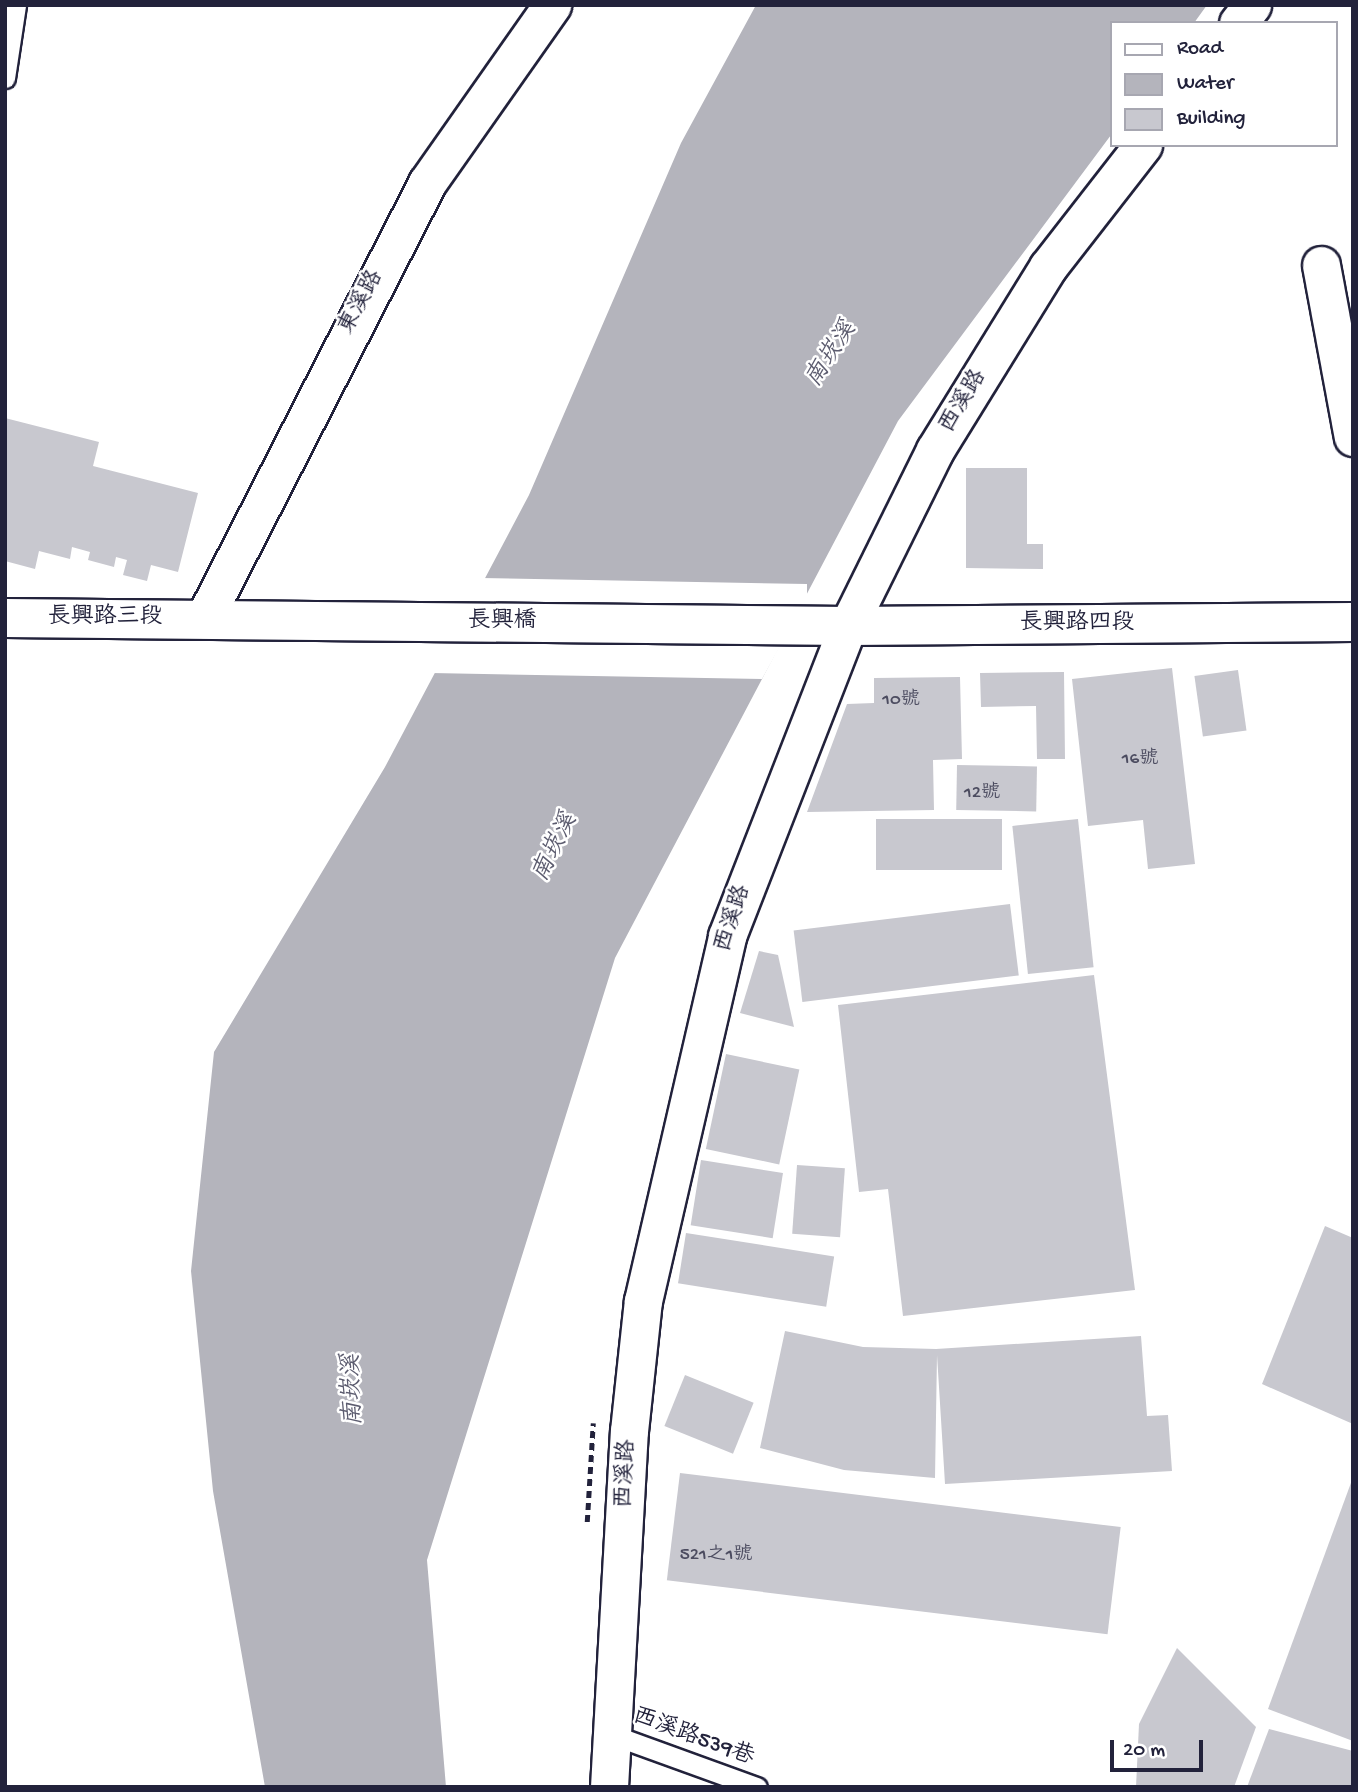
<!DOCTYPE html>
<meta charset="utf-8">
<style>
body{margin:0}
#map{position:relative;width:1358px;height:1792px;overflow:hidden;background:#fff;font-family:"Gochi Hand","LXGW WenKai TC",sans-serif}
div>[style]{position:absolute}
.water>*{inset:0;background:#b4b4bc}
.pier>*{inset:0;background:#fff}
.building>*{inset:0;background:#c8c8cf;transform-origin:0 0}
.path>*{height:4.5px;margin-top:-2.25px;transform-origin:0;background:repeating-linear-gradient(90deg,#22223b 0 7px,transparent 0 12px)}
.roads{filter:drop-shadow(2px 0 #22223b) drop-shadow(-2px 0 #22223b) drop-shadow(0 2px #22223b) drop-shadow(0 -2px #22223b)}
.lane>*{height:19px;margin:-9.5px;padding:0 9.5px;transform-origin:9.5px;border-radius:9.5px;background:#fff}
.street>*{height:37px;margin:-18.5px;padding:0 18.5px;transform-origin:18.5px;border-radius:18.5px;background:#fff}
.secondary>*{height:38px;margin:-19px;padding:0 19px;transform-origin:19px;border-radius:19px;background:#fff}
span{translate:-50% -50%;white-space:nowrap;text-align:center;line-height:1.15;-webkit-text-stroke:5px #fff;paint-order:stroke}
.number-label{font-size:19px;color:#4c4c60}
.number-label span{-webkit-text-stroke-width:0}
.street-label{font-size:23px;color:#22223b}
.water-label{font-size:24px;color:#5c5c6f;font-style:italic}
.frame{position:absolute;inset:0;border:7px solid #22223b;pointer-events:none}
.legend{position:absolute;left:1110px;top:21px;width:228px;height:126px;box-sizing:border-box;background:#fff;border:2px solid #a7a7b1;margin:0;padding:9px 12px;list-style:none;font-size:21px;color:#22223b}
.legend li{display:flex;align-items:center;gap:14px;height:35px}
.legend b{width:35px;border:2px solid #a7a7b1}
.scale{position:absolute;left:1110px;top:1740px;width:93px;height:32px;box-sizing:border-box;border:4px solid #22223b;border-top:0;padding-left:9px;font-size:21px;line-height:24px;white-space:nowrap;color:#22223b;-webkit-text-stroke:5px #fff;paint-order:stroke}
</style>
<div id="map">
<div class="water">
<i style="clip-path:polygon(756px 5px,1207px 5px,1194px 23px,1111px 23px,1111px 135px,898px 421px,615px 958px,427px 1560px,446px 1787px,265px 1787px,213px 1491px,191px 1271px,214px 1052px,385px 767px,529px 495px,681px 143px)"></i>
</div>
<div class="pier">
<i style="clip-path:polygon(481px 578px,807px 584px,807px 597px,762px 679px,431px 673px)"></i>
</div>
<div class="building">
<i style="clip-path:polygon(5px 418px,99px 442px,93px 466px,198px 493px,178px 572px,151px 565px,147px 581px,123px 575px,127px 560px,116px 557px,114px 567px,88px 560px,90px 552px,72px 547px,70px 559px,39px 551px,35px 569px,5px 561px)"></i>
<i style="clip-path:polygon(966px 468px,1027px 468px,1027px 544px,1043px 544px,1043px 569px,966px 568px)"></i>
<i style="clip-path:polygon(1172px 668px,1195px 864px,1148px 869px,1143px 820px,1088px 826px,1072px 679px)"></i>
<i style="left:1238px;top:670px;width:61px;height:44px;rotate:82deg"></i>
<i style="clip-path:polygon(1064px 672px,1065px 759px,1037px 759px,1036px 706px,981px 707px,980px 673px)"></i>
<i style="clip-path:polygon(960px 677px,962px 759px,933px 760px,934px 810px,807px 812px,847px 704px,874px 703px,874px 678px)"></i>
<i style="left:957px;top:765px;width:80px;height:45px;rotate:1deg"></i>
<i style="left:876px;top:819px;width:126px;height:51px"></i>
<i style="left:1078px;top:819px;width:149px;height:66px;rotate:84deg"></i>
<i style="left:1010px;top:904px;width:72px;height:218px;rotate:83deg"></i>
<i style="clip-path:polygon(759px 951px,778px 955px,794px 1027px,740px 1013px)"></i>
<i style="clip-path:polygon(1094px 975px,1135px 1290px,903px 1316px,888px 1189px,859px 1192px,838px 1005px)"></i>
<i style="left:726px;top:1054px;width:75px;height:97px;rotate:12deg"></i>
<i style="left:701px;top:1160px;width:83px;height:66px;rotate:9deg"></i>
<i style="left:797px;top:1165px;width:48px;height:69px;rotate:4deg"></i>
<i style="clip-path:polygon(1325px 1226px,1353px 1238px,1353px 1424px,1262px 1384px)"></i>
<i style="left:686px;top:1233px;width:150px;height:51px;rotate:9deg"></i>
<i style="clip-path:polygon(785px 1331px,863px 1347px,936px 1349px,1141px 1336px,1147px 1416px,1168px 1415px,1172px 1471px,945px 1484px,937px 1355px,935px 1478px,844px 1470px,760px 1448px)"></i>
<i style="left:685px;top:1375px;width:74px;height:55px;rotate:22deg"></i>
<i style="left:680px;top:1473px;width:444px;height:108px;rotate:7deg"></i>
<i style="clip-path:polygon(1352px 1480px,1353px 1480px,1353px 1741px,1268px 1709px)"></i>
<i style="clip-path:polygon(1177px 1648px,1256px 1727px,1234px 1787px,1136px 1787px,1139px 1724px)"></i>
<i style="clip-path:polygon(1269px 1729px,1353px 1751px,1353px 1787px,1247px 1787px)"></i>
</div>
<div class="path">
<i style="left:587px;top:1522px;width:99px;rotate:-86.5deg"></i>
</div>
<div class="roads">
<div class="lane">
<i style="left:5px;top:78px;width:74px;rotate:-81.4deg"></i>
<i style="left:613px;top:1735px;width:153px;rotate:19.9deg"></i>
</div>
<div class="street">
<i style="left:1238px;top:23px;width:23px;rotate:-52deg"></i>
<i style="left:1321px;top:265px;width:175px;rotate:79.5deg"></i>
<i style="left:204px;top:619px;width:490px;rotate:-62.9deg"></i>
<i style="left:427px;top:183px;width:218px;rotate:-54.9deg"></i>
<i style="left:609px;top:1787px;width:357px;rotate:-86.8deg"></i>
<i style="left:629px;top:1431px;width:131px;rotate:-83.9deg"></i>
<i style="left:643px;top:1301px;width:375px;rotate:-77deg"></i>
<i style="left:727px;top:936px;width:333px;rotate:-68.7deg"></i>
<i style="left:848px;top:626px;width:196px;rotate:-63.7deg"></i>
<i style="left:935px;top:450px;width:215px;rotate:-58.3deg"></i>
<i style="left:1048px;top:267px;width:155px;rotate:-52.1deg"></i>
</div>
<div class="secondary">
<i style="left:5px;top:618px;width:843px;rotate:0.54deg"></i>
<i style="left:848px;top:626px;width:505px;rotate:-0.45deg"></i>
</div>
</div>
<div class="number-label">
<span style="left:901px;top:701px">10號</span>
<span style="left:1140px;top:760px">16號</span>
<span style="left:982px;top:794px">12號</span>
<span style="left:716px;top:1556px">521之1號</span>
</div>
<div class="street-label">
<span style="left:362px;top:303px;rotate:-62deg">東溪路</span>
<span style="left:964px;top:402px;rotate:-59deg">西溪路</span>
<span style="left:105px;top:618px">長興路三段</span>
<span style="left:502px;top:622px">長興橋</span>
<span style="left:1077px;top:624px">長興路四段</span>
<span style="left:734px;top:919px;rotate:-72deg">西溪路</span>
<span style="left:627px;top:1474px;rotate:-87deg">西溪路</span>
<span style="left:693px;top:1738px;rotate:20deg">西溪路539巷</span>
</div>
<div class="water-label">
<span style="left:832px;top:355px;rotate:-57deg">南崁溪</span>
<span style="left:556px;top:848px;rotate:-64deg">南崁溪</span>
<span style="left:354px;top:1390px;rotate:-92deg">南崁溪</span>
</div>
<div class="frame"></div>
<ul class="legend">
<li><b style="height:9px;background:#fff"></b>Road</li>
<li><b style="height:19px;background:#b4b4bc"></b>Water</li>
<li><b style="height:19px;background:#c8c8cf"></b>Building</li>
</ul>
<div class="scale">20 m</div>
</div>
